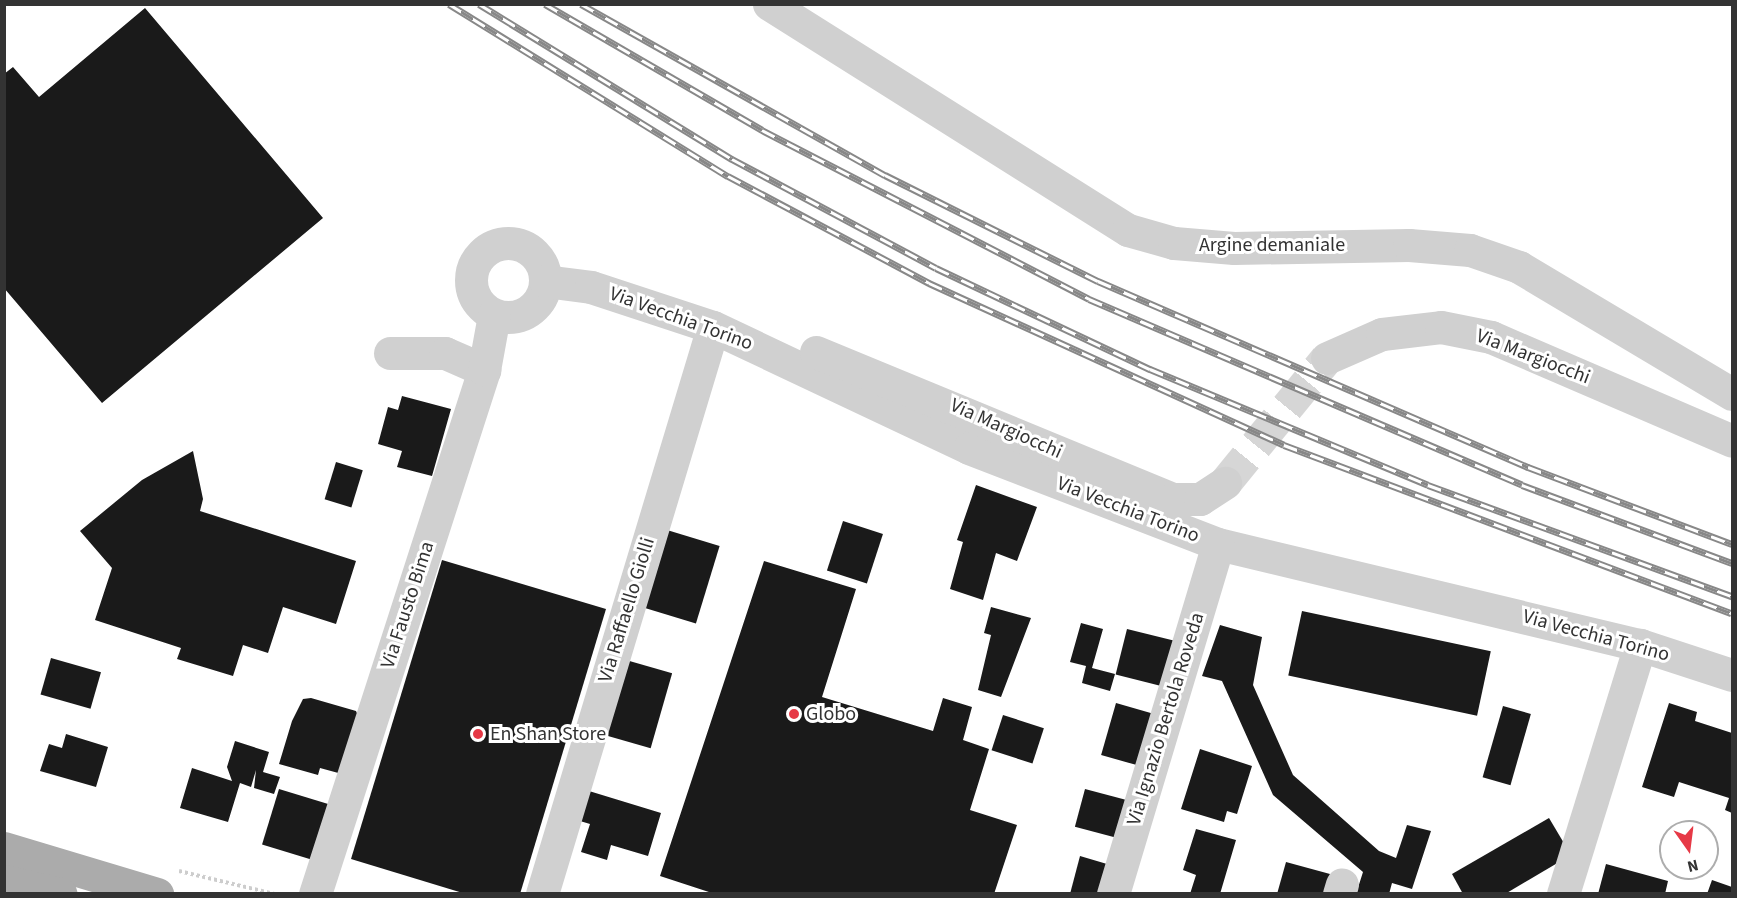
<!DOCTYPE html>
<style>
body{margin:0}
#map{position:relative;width:1737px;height:898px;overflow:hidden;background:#fff;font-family:"Source Sans 3",sans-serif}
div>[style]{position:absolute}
.building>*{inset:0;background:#1a1a1a;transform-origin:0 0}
.minor-tunnel>*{height:33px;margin-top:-16.5px;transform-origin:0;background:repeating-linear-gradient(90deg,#d6d6d6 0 33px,transparent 0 49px)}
.path>*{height:4px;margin-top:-2px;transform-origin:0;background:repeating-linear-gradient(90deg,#cdcdcd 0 3px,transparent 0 6px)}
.minor>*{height:33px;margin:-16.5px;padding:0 16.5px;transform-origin:16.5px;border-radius:16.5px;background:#d0d0d0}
.minor>.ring{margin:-16.5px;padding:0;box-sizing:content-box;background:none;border:33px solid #d0d0d0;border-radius:50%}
.major>*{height:33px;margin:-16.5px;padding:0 16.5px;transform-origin:16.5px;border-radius:16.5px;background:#ababab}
.rail>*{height:7px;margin-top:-3.5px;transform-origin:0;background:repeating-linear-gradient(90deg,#fff 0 14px,#888 0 28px);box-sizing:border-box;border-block:2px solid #888}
.dots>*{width:16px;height:16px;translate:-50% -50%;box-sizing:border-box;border:3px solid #fff;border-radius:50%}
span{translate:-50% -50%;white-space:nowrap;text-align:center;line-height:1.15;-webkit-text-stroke:6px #fff;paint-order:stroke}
.street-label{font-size:20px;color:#333}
.poi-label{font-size:20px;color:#333}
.left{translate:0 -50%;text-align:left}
.frame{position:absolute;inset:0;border:6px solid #333;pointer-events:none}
.north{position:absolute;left:1659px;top:820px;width:60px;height:60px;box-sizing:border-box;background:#fff;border:2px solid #adadad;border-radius:50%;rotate:166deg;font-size:16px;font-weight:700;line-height:24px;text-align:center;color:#333}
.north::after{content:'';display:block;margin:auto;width:21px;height:27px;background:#e63946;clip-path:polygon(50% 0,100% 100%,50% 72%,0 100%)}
</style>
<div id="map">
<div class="building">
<i style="clip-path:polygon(145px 8px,323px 218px,102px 403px,4px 288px,4px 74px,13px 67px,39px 97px)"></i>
<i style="clip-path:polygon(402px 396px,451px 409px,432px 476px,397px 467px,402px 451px,378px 444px,388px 407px,398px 410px)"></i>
<i style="clip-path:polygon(193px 451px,203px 499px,200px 511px,356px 561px,336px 624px,283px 607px,268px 653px,243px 645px,233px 676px,177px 659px,181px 648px,95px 620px,112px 568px,80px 531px,142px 480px)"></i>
<i style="left:336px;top:462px;width:28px;height:39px;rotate:17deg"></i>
<i style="clip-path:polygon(976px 485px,1037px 507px,1017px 561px,996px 553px,983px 600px,950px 589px,963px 542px,957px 540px)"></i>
<i style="left:843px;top:521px;width:42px;height:52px;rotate:18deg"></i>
<i style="left:667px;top:530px;width:55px;height:81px;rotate:17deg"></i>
<i style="clip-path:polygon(442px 560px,606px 609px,520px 894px,466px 894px,351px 859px)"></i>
<i style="clip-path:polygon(764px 561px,856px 589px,822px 697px,933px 731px,943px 698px,972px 707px,963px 740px,989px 749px,970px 810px,1017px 825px,994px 894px,715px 894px,660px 876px)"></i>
<i style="clip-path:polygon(991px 607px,1031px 618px,1001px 697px,978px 690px,991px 635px,984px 633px)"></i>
<i style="left:1302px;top:611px;width:193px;height:66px;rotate:12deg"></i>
<i style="clip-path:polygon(1081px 623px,1103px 629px,1092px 668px,1115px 674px,1110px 691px,1082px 683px,1086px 666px,1070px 662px)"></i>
<i style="clip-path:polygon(1220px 625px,1262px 637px,1253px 685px,1293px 775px,1379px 851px,1396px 858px,1407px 825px,1431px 831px,1412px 889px,1392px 883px,1389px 894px,1356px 894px,1363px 872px,1273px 795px,1222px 681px,1202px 676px)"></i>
<i style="left:1127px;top:629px;width:49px;height:47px;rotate:14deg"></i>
<i style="left:51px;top:658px;width:52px;height:38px;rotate:16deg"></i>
<i style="left:626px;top:660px;width:48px;height:78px;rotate:16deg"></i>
<i style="clip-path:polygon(311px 698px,356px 711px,359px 718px,342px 774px,320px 768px,318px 775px,279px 764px,292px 721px,303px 699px)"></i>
<i style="left:1116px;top:703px;width:37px;height:54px;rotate:16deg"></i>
<i style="clip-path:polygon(1669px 703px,1697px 712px,1695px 721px,1732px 733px,1732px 813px,1725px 810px,1729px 798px,1679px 782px,1674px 797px,1642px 787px)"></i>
<i style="left:1503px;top:706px;width:29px;height:74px;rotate:16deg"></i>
<i style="left:1003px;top:715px;width:43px;height:37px;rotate:18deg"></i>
<i style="clip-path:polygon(66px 734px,108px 747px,96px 787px,40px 771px,49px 744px,62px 748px)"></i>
<i style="clip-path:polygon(235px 741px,269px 752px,263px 772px,280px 777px,274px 794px,254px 788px,256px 770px,251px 787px,240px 783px,228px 822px,180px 808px,192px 768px,232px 781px,227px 767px)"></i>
<i style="clip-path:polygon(1200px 749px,1252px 766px,1237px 814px,1227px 811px,1224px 822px,1181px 809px)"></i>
<i style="left:279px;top:789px;width:54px;height:58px;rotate:17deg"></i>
<i style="left:1085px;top:789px;width:42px;height:39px;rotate:15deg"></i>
<i style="clip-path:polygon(589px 791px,661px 813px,648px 856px,611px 845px,607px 860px,581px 852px,590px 824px,580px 821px)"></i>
<i style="clip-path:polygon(1549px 818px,1571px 855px,1505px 894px,1463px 894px,1452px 874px)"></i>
<i style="clip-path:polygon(1196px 829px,1236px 840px,1220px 894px,1190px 894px,1196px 875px,1183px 870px)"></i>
<i style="clip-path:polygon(1080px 856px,1107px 864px,1099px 894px,1070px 894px)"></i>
<i style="clip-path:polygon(1286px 862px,1330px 874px,1324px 894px,1277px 894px)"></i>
<i style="clip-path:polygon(1606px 864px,1668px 881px,1665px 894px,1598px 894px)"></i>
<i style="clip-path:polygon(1712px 880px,1732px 887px,1732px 894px,1707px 894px)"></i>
</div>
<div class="minor-tunnel">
<i style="left:1225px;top:483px;width:161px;rotate:-50.8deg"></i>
</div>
<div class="path">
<i style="left:179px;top:871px;width:99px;rotate:13.5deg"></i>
</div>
<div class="minor">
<i style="left:769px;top:4px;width:424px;rotate:32.2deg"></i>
<i style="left:1128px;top:230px;width:48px;rotate:15.8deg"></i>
<i style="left:1174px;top:243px;width:60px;rotate:4.8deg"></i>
<i style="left:1234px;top:248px;width:175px;rotate:-1deg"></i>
<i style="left:1409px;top:245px;width:61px;rotate:4.7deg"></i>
<i style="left:1470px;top:250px;width:52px;rotate:19.1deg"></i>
<i style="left:1519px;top:267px;width:248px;rotate:30.8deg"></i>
<i class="ring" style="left:471px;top:243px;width:41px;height:41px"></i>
<i style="left:545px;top:281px;width:46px;rotate:7.4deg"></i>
<i style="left:591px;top:287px;width:128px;rotate:18.2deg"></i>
<i style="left:713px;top:327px;width:283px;rotate:25.3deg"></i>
<i style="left:969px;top:448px;width:267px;rotate:21.1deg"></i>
<i style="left:1218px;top:544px;width:434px;rotate:13.5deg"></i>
<i style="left:1640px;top:645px;width:97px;rotate:18.1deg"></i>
<i style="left:816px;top:352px;width:385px;rotate:22.4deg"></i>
<i style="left:1172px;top:499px;width:28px"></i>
<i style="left:1200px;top:499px;width:30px;rotate:-33deg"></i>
<i style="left:390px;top:353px;width:55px"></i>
<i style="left:445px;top:353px;width:43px;rotate:23.6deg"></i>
<i style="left:1327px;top:358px;width:60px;rotate:-23.6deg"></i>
<i style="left:1382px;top:334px;width:59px;rotate:-6.8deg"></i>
<i style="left:1441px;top:327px;width:51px;rotate:11.3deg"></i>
<i style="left:1491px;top:337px;width:262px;rotate:23.3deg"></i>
<i style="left:315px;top:894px;width:551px;rotate:-72.12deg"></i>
<i style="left:484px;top:370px;width:56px;rotate:-79.7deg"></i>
<i style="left:542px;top:894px;width:592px;rotate:-73.22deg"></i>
<i style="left:1113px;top:894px;width:365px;rotate:-73.3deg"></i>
<i style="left:1339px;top:894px;width:10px;rotate:-73deg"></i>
<i style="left:1563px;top:894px;width:261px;rotate:-72.8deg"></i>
</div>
<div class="major">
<i style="left:4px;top:848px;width:160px;rotate:16.7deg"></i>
<i style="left:4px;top:881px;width:58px;rotate:12.8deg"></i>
</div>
<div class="rail">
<i style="left:449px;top:4px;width:328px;rotate:31.7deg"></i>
<i style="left:728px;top:176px;width:228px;rotate:28deg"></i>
<i style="left:929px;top:283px;width:390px;rotate:24.5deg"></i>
<i style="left:1284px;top:445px;width:478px;rotate:20.6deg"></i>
<i style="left:479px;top:4px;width:297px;rotate:31.5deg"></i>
<i style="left:732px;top:159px;width:231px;rotate:28.1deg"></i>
<i style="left:936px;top:268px;width:237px;rotate:25.3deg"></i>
<i style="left:1150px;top:369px;width:301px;rotate:22.6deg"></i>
<i style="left:1428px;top:485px;width:324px;rotate:20.1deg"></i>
<i style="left:545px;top:4px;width:251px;rotate:30.1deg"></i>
<i style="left:762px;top:130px;width:368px;rotate:27.3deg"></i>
<i style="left:1089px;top:299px;width:471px;rotate:23.2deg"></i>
<i style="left:1522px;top:485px;width:224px;rotate:20.4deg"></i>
<i style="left:581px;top:4px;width:349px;rotate:29.4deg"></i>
<i style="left:885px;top:175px;width:238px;rotate:26.5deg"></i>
<i style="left:1098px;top:281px;width:469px;rotate:23.4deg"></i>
<i style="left:1528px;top:467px;width:218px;rotate:20.7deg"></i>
</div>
<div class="dots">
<i style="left:794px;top:714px;background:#e63946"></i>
<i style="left:478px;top:734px;background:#e63946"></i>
</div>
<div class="street-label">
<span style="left:1272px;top:245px">Argine demaniale</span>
<span style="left:681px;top:319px;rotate:20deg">Via Vecchia Torino</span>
<span style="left:1533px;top:357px;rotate:21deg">Via Margiocchi</span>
<span style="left:1006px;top:429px;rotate:24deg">Via Margiocchi</span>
<span style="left:1128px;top:510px;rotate:21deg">Via Vecchia Torino</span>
<span style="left:408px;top:605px;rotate:-72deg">Via Fausto Bima</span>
<span style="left:627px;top:610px;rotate:-73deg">Via Raffaello Giolli</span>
<span style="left:1596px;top:636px;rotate:15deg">Via Vecchia Torino</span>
<span style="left:1166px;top:719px;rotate:-73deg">Via Ignazio Bertola Roveda</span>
</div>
<div class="poi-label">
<span class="left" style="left:806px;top:714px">Globo</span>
<span class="left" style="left:490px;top:734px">En Shan Store</span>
</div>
<div class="frame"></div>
<div class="north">N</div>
</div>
